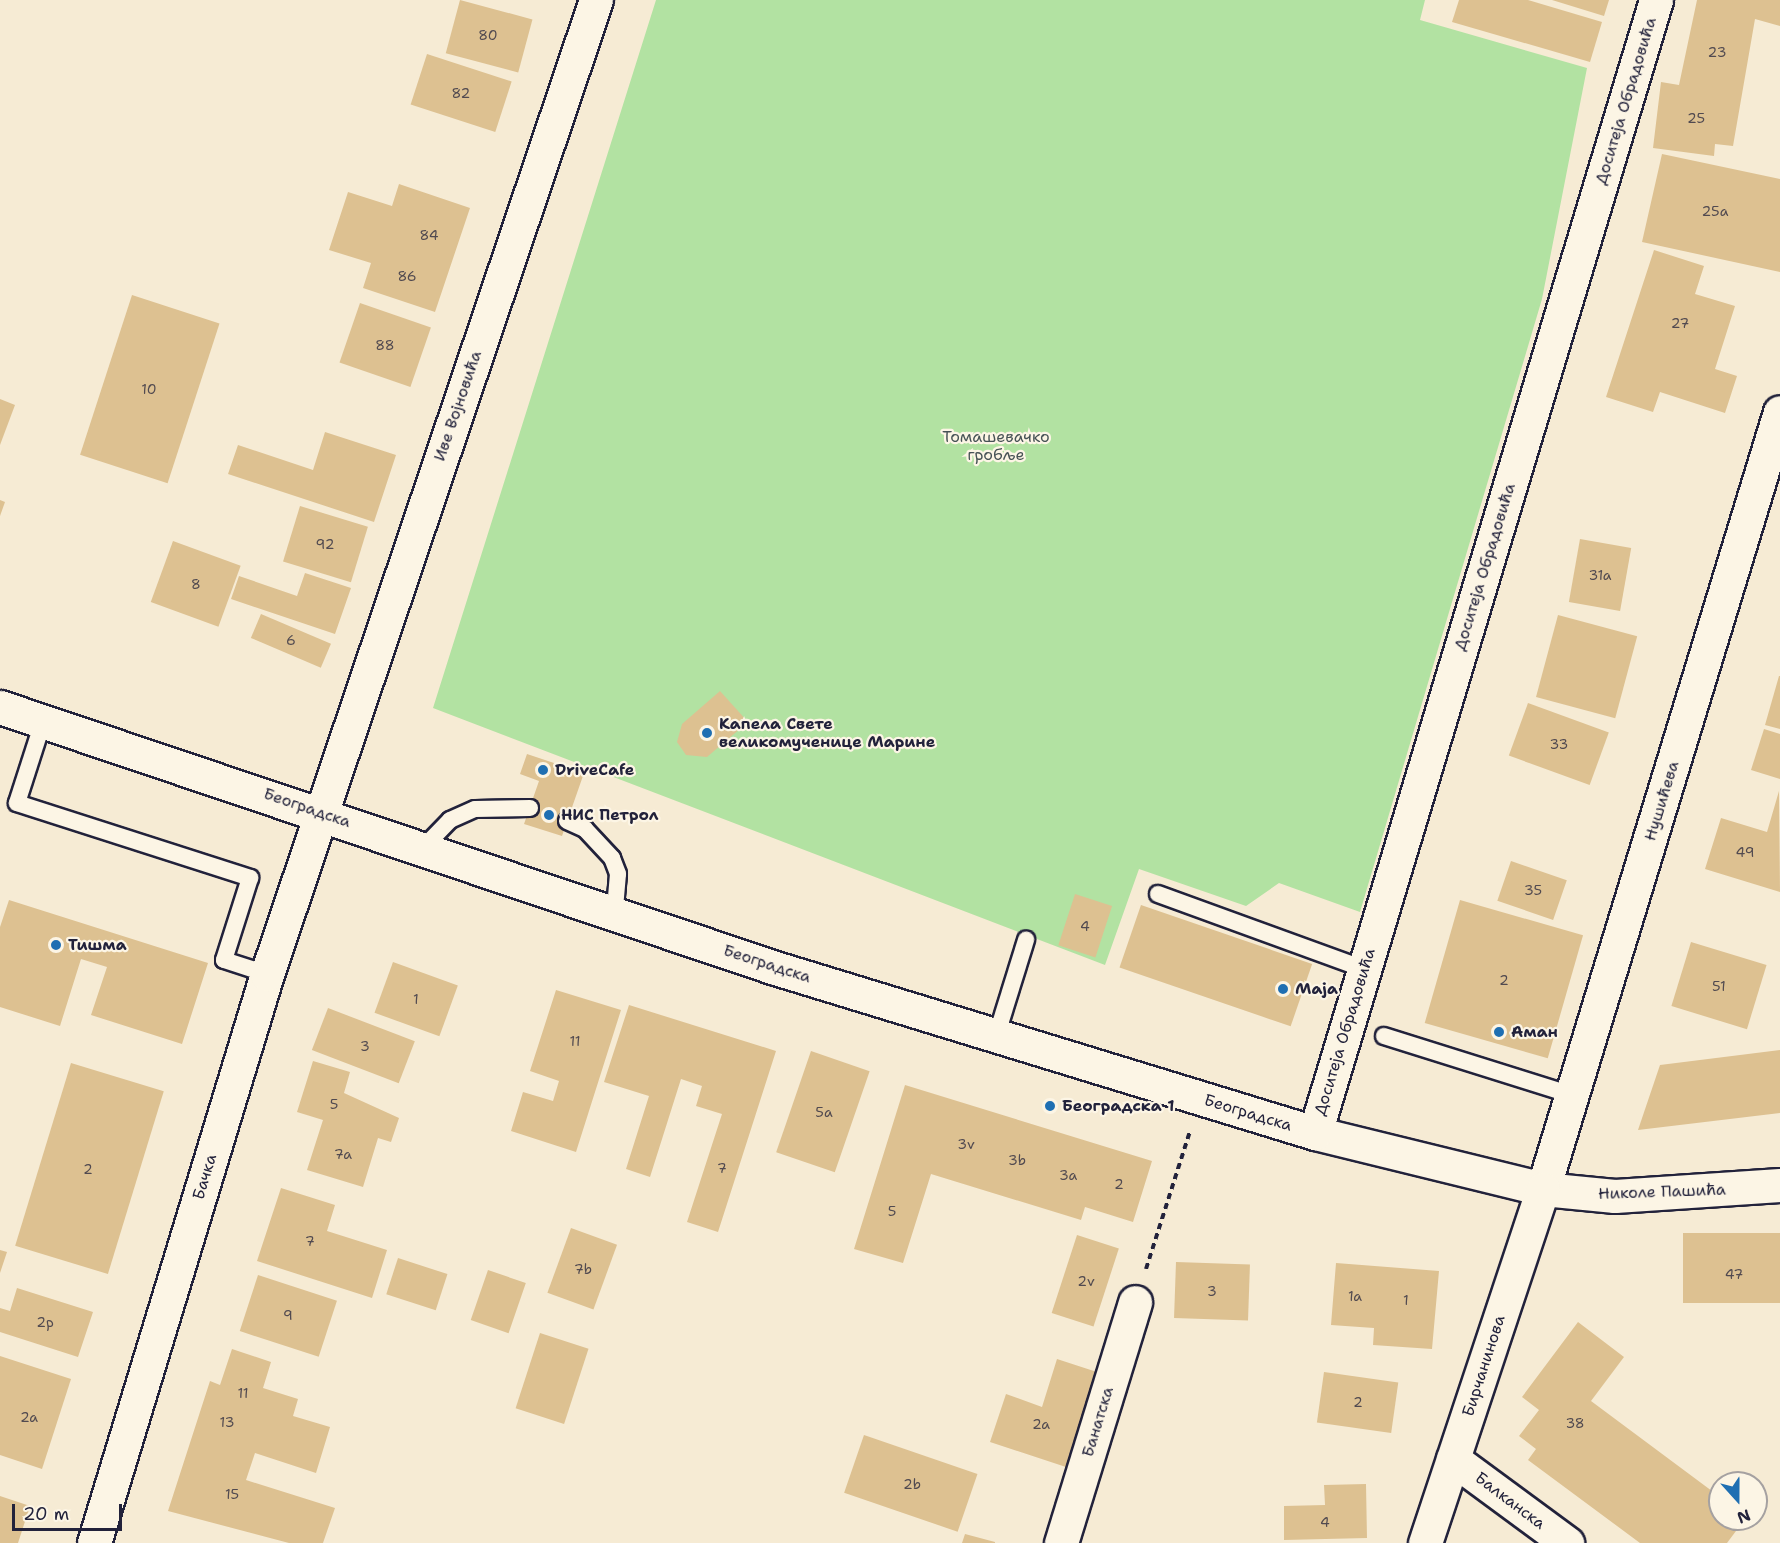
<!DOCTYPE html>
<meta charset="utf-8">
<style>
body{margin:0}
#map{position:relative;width:1780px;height:1543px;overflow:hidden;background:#f6ebd4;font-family:"Shantell Sans",sans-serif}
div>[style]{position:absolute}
.green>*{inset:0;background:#b2e2a2}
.building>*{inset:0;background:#ddc191;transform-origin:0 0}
.path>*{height:4px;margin-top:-2px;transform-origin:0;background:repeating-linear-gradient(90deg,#22223b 0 6px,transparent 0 10.5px)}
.roads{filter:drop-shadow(2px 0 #22223b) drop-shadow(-2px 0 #22223b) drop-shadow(0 2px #22223b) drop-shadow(0 -2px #22223b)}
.lane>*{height:16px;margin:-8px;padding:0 8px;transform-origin:8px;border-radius:8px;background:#fcf5e5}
.street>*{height:33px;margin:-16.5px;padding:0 16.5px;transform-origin:16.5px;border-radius:16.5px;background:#fcf5e5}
.secondary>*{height:33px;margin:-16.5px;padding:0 16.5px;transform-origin:16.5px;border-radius:16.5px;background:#fcf5e5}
.dots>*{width:16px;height:16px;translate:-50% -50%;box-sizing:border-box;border:3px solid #fcf5e5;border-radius:50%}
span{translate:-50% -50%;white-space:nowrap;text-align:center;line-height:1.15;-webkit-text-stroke:4.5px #fcf5e5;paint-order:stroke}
.number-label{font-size:14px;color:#514a50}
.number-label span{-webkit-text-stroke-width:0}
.street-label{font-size:16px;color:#22223b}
.park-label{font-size:16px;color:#465255}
.poi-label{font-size:16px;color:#22223b;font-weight:700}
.left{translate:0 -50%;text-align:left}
.north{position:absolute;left:1708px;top:1471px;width:60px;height:60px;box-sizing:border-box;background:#fcf5e5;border:2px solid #a5a1a1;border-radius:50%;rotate:159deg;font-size:16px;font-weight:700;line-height:24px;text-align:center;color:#22223b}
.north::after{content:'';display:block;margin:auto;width:21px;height:27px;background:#1f6fb2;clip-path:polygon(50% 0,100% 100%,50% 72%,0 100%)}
.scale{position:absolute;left:12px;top:1504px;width:110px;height:27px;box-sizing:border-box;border:3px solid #22223b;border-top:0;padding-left:8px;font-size:18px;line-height:21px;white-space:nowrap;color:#22223b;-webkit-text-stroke:4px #fcf5e5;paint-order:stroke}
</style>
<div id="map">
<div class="green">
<i style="clip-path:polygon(656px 0,1425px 0,1420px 20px,1587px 68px,1542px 299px,1360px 912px,1279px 883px,1246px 906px,1139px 869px,1105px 965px,433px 708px)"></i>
</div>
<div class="building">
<i style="left:460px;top:0;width:75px;height:55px;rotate:15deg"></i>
<i style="clip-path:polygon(1459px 0,1528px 0,1602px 22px,1590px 62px,1452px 22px)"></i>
<i style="clip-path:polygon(1552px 0,1609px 0,1604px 16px)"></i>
<i style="clip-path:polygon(1697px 0,1780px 0,1780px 26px,1755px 19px,1733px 146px,1715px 144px,1714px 156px,1653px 148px,1661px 82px,1679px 85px)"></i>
<i style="left:427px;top:54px;width:89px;height:53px;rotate:18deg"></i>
<i style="clip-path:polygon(1662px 154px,1780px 179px,1780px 272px,1642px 242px)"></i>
<i style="clip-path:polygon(399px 184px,470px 208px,435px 312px,363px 288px,371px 263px,329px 250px,348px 192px,392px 206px)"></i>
<i style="clip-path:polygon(1654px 250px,1704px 266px,1695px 294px,1735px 306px,1715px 369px,1737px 376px,1725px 413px,1660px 392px,1653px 412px,1606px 397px)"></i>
<i style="left:132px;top:295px;width:92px;height:168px;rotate:18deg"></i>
<i style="left:360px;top:303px;width:75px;height:63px;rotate:19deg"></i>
<i style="clip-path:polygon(0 399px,15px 405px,0 445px)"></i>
<i style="clip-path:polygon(325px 432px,396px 455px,374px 522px,228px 474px,238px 445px,313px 470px)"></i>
<i style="clip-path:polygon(0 500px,5px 502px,0 516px)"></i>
<i style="left:300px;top:506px;width:71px;height:58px;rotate:17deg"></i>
<i style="left:1580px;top:539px;width:52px;height:64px;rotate:10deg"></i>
<i style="left:173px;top:541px;width:72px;height:65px;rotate:20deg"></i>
<i style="clip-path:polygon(305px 573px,351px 588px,335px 634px,231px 599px,239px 576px,297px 596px)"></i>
<i style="left:261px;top:614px;width:76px;height:26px;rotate:23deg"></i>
<i style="left:1558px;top:615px;width:82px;height:85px;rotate:15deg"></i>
<i style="clip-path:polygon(1779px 676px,1780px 676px,1780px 729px,1765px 725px)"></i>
<i style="clip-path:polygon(720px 691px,748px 722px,707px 757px,686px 755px,677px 742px,682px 724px)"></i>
<i style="left:1528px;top:703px;width:86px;height:56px;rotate:20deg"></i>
<i style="clip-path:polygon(1764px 729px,1780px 734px,1780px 779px,1751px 770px)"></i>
<i style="clip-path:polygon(527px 754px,584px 773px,562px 836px,524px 824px,539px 781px,520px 774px)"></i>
<i style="clip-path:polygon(1779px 791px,1780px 892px,1705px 869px,1721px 818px,1767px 832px)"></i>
<i style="left:1511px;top:861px;width:59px;height:42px;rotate:19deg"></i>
<i style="left:1075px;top:894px;width:39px;height:54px;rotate:18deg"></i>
<i style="clip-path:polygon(9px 900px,208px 963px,182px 1044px,91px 1015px,107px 967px,81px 959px,60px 1026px,0 1007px,0 927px)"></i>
<i style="left:1460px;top:900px;width:128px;height:128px;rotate:16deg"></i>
<i style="left:1141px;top:905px;width:181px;height:66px;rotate:19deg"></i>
<i style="left:1691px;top:942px;width:79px;height:67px;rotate:17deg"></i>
<i style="left:393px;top:962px;width:69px;height:54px;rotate:20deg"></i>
<i style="clip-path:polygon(556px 990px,621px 1010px,576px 1152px,511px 1131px,523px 1092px,553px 1101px,559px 1081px,530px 1071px)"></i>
<i style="clip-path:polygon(629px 1005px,776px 1051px,718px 1232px,687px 1222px,722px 1114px,696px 1106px,702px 1086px,681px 1079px,650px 1177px,626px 1169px,649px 1096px,604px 1082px)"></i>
<i style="left:328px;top:1008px;width:93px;height:45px;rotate:21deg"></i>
<i style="clip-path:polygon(1780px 1050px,1780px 1113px,1638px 1130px,1660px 1065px)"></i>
<i style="left:811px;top:1051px;width:62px;height:107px;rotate:19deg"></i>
<i style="clip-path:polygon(313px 1061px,350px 1072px,344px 1093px,399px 1118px,391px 1142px,378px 1138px,363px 1187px,307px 1170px,323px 1120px,297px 1112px)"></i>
<i style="left:71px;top:1063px;width:97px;height:191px;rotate:17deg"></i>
<i style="clip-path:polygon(905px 1085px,1152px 1161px,1133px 1222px,1085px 1207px,1081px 1220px,931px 1174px,903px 1263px,854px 1249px)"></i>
<i style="clip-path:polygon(281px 1188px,335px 1205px,327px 1231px,387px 1250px,372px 1298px,257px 1261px)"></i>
<i style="left:571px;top:1228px;width:49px;height:69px;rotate:20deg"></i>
<i style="left:1780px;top:1233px;width:70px;height:97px;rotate:90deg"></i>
<i style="left:1077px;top:1235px;width:44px;height:82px;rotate:18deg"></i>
<i style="clip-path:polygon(0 1250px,7px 1252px,0 1273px)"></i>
<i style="left:398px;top:1258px;width:52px;height:38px;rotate:18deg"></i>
<i style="left:1176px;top:1262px;width:74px;height:56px;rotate:2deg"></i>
<i style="clip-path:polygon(1336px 1263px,1439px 1271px,1432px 1349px,1373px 1345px,1374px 1328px,1331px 1325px)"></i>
<i style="left:488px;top:1270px;width:40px;height:53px;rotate:19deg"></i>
<i style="left:258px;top:1275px;width:83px;height:59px;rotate:18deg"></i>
<i style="clip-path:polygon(17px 1288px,93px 1312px,78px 1357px,0 1332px,0 1308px,10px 1311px)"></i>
<i style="clip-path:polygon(1578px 1322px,1624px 1357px,1591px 1401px,1720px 1497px,1720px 1519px,1745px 1519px,1727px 1543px,1640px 1543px,1528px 1460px,1536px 1449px,1519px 1436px,1539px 1410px,1522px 1397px)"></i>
<i style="left:540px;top:1333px;width:51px;height:79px;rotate:18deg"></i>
<i style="clip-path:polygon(232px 1349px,271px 1362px,263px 1388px,298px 1399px,293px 1416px,330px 1427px,316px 1473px,255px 1453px,246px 1480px,335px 1508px,323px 1543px,289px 1543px,168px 1511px,210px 1381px,220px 1385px)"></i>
<i style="clip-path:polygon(0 1356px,71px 1379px,42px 1469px,0 1455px)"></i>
<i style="clip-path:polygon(1057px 1359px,1103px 1374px,1072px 1469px,990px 1442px,1006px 1394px,1042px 1407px)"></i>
<i style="left:1324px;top:1372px;width:75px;height:51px;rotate:8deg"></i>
<i style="left:864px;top:1435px;width:120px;height:61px;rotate:19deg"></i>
<i style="clip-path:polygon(1366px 1484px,1367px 1538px,1284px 1540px,1284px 1506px,1325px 1505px,1324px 1485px)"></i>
<i style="clip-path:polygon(0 1496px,30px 1506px,18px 1543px,0 1543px)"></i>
<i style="clip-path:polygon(965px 1534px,995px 1542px,995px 1543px,962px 1543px)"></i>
</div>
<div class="path">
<i style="left:1146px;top:1269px;width:145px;rotate:-72.3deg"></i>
</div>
<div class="roads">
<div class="lane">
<i style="left:43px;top:722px;width:85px;rotate:107.8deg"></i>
<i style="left:17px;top:803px;width:245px;rotate:17.8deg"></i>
<i style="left:250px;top:878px;width:86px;rotate:107.6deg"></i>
<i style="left:224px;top:960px;width:45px;rotate:18deg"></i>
<i style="left:567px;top:821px;width:20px;rotate:24deg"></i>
<i style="left:585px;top:829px;width:40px;rotate:47deg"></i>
<i style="left:612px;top:858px;width:17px;rotate:69deg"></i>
<i style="left:618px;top:874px;width:38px;rotate:95deg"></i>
<i style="left:423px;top:848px;width:39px;rotate:-46deg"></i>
<i style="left:450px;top:820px;width:27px;rotate:-24deg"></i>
<i style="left:475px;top:809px;width:55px;rotate:-1deg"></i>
<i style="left:1158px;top:894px;width:219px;rotate:20deg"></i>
<i style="left:1384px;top:1036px;width:197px;rotate:17.4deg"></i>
<i style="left:996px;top:1037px;width:102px;rotate:-72.8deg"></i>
</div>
<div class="street">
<i style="left:1543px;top:1189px;width:812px;rotate:-73.04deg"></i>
<i style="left:1453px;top:1459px;width:142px;rotate:36.4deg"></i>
<i style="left:94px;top:1543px;width:595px;rotate:-73.09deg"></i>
<i style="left:267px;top:974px;width:1028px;rotate:-71.34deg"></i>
<i style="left:1061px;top:1543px;width:252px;rotate:-72.9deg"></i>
</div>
<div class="secondary">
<i style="left:0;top:707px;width:815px;rotate:18.61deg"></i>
<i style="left:772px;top:967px;width:568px;rotate:17deg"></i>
<i style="left:1315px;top:1133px;width:235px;rotate:13.8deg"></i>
<i style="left:1543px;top:1189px;width:72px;rotate:5.6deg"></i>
<i style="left:1615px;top:1196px;width:165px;rotate:-3.8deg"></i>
<i style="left:1315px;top:1133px;width:1183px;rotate:-73.25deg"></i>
<i style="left:1425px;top:1543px;width:373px;rotate:-71.6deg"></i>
</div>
</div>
<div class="dots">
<i style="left:707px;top:733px;background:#1f6fb2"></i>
<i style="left:543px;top:770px;background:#1f6fb2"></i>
<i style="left:549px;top:815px;background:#1f6fb2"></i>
<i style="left:56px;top:945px;background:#1f6fb2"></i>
<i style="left:1283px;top:989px;background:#1f6fb2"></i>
<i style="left:1499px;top:1032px;background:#1f6fb2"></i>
<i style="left:1050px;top:1106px;background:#1f6fb2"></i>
</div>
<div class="number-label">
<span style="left:488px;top:35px">80</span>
<span style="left:1717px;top:52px">23</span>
<span style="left:461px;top:93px">82</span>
<span style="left:1696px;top:118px">25</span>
<span style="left:1715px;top:211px">25a</span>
<span style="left:429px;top:235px">84</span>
<span style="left:407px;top:276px">86</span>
<span style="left:1680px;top:323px">27</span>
<span style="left:385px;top:345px">88</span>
<span style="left:149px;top:389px">10</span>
<span style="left:325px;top:544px">92</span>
<span style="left:1600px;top:575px">31a</span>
<span style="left:196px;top:584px">8</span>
<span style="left:291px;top:640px">6</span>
<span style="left:1559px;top:744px">33</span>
<span style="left:1745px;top:852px">49</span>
<span style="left:1533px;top:890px">35</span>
<span style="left:1085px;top:926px">4</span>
<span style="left:1504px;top:980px">2</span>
<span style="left:1719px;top:986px">51</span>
<span style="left:416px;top:999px">1</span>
<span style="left:575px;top:1041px">11</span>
<span style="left:365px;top:1046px">3</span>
<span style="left:334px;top:1104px">5</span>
<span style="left:824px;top:1112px">5a</span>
<span style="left:966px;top:1144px">3v</span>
<span style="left:343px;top:1154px">7a</span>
<span style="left:1017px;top:1160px">3b</span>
<span style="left:722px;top:1168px">7</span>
<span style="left:88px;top:1169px">2</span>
<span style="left:1068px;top:1175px">3a</span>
<span style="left:1119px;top:1184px">2</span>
<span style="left:892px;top:1211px">5</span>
<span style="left:310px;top:1241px">7</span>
<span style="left:583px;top:1269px">7b</span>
<span style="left:1734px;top:1274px">47</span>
<span style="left:1086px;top:1281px">2v</span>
<span style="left:1212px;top:1291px">3</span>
<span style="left:1355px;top:1296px">1a</span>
<span style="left:1406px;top:1300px">1</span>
<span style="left:288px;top:1315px">9</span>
<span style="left:45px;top:1322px">2p</span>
<span style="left:243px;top:1393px">11</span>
<span style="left:1358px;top:1402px">2</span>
<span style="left:29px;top:1417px">2a</span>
<span style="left:227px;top:1422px">13</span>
<span style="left:1575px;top:1423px">38</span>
<span style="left:1041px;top:1424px">2a</span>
<span style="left:912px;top:1484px">2b</span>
<span style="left:232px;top:1494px">15</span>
<span style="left:1325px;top:1522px">4</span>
</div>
<div class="street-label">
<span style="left:1626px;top:101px;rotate:-73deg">Доситеја Обрадовића</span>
<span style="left:458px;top:406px;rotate:-71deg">Иве Војновића</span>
<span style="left:1485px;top:567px;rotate:-73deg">Доситеја Обрадовића</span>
<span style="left:1662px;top:801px;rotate:-73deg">Нушићева</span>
<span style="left:307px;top:808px;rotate:19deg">Београдска</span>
<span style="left:767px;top:964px;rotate:18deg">Београдска</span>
<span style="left:1345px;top:1032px;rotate:-73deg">Доситеја Обрадовића</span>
<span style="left:1248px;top:1113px;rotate:17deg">Београдска</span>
<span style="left:205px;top:1177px;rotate:-73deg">Бачка</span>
<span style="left:1662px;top:1192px;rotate:-2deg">Николе Пашића</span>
<span style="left:1484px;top:1366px;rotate:-72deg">Бирчанинова</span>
<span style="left:1098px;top:1422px;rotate:-73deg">Банатска</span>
<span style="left:1510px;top:1501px;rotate:37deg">Балканска</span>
</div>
<div class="park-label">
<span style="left:996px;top:446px">Томашевачко<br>гробље</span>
</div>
<div class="poi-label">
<span class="left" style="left:719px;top:733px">Капела Свете<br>великомученице Марине</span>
<span class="left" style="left:555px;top:770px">DriveCafe</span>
<span class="left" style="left:561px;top:815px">НИС Петрол</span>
<span class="left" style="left:68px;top:945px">Тишма</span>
<span class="left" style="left:1295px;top:989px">Маја</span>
<span class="left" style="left:1511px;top:1032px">Аман</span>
<span class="left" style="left:1062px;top:1106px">Београдска 1</span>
</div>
<div class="north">N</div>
<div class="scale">20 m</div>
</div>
